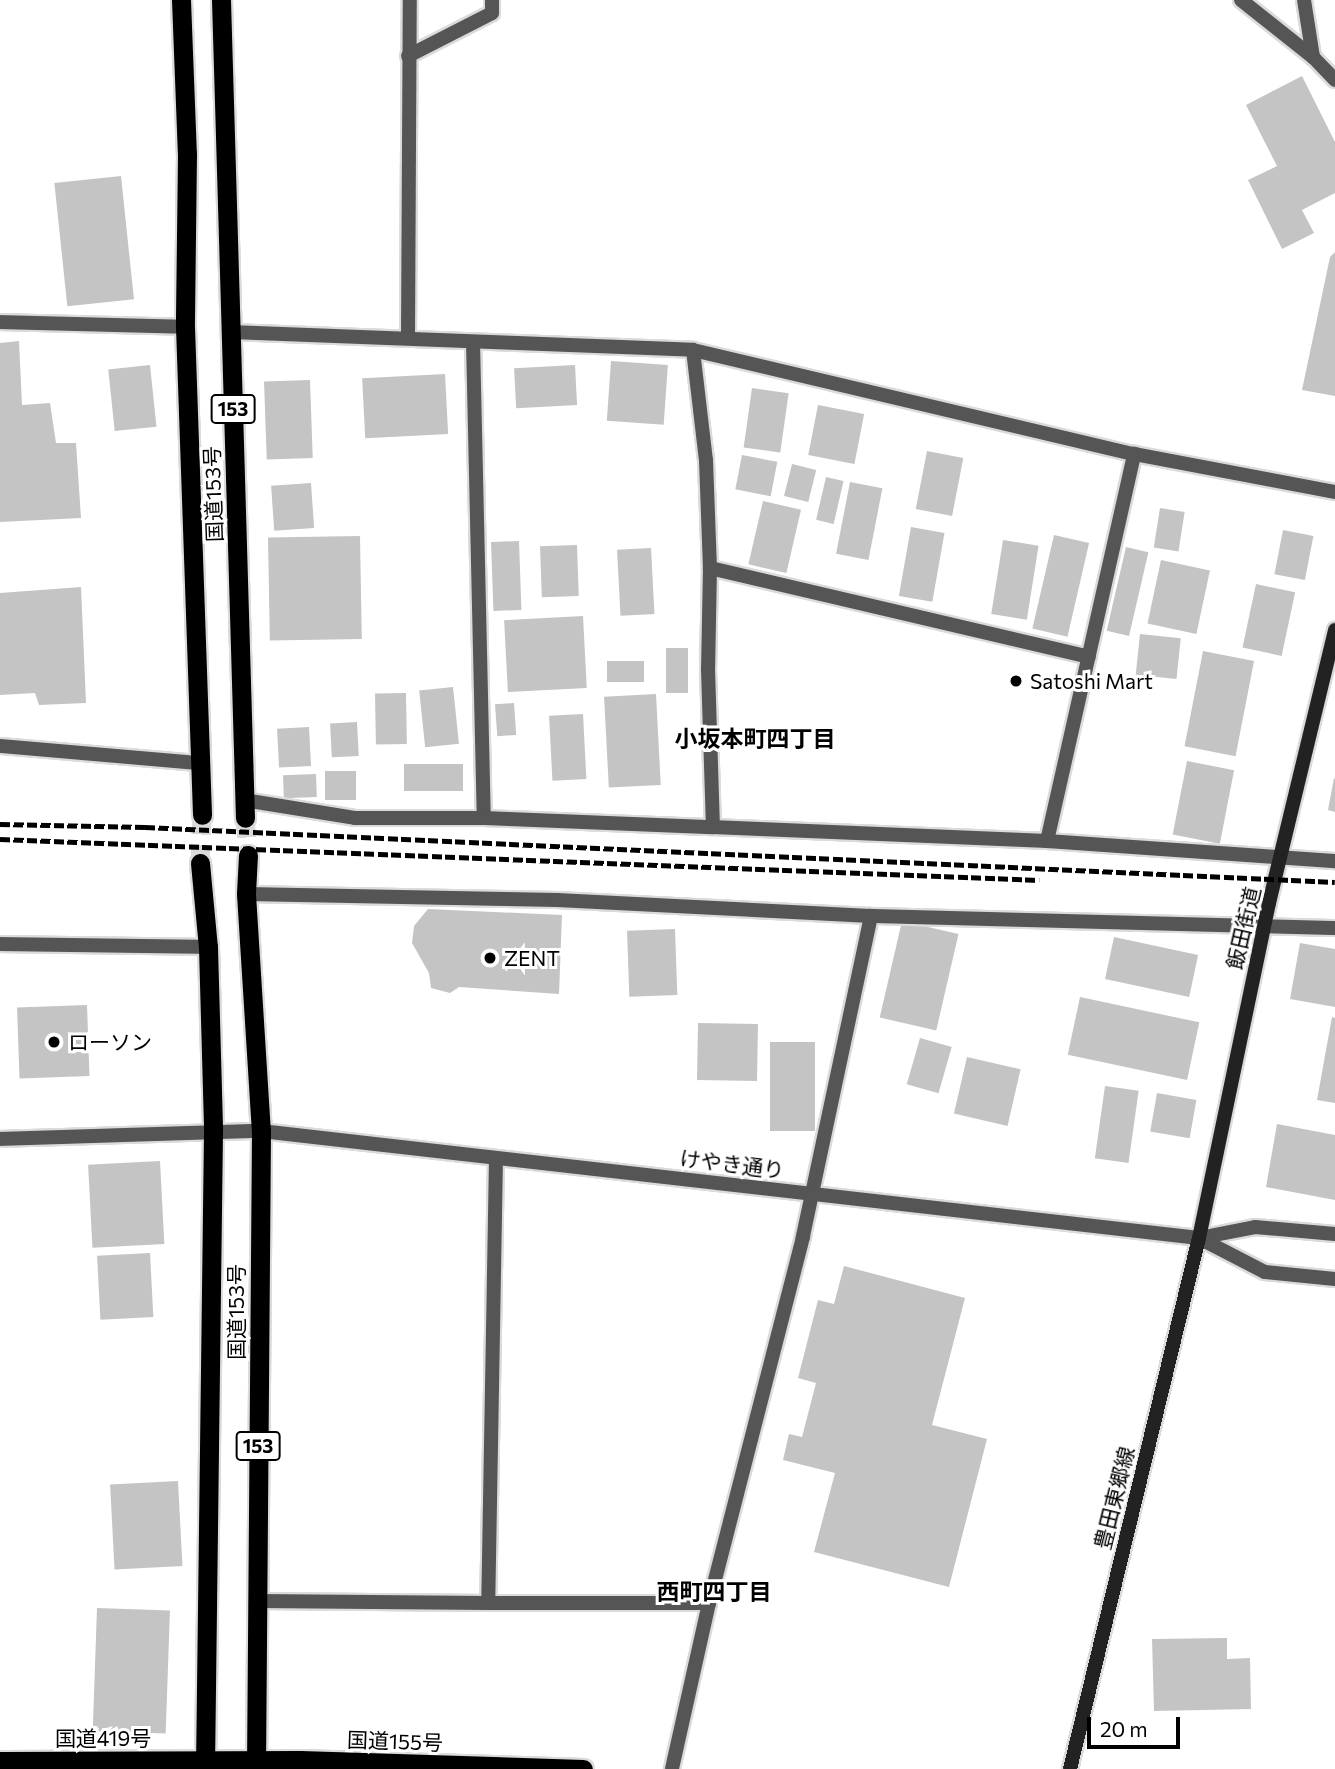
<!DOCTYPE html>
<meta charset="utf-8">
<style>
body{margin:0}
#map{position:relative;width:1335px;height:1769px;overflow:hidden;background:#fff;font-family:Commissioner,"Noto Sans JP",sans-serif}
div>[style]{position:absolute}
.building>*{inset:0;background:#c4c4c4;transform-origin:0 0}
.trunk-tunnel>*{height:19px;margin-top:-9.5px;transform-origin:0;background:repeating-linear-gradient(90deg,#d9d9d9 0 19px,transparent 0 29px)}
.roads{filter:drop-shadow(2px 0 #dbdbdb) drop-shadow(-2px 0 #dbdbdb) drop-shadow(0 2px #dbdbdb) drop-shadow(0 -2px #dbdbdb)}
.minor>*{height:14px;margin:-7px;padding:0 7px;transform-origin:7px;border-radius:7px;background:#555}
.tertiary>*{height:14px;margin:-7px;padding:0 7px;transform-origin:7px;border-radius:7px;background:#555}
.secondary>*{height:14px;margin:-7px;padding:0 7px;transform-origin:7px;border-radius:7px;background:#222}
.trunk>*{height:19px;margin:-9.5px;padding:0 9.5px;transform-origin:9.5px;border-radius:9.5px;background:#000}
.rail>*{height:5px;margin-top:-2.5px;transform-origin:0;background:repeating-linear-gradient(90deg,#000 0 10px,transparent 0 13.5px)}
.dots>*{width:19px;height:19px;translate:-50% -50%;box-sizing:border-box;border:4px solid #fff;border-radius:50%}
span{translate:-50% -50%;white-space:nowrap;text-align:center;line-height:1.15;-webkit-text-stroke:6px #fff;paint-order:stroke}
.shield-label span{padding:2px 5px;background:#fff;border:2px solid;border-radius:5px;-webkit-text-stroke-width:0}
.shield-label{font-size:19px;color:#000;font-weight:700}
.street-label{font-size:21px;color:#000}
.poi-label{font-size:21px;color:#000}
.left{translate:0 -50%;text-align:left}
.neighbourhood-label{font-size:23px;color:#000;font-weight:700}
.scale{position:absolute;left:1087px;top:1717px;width:93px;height:32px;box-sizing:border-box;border:4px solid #000;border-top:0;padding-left:9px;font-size:21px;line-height:24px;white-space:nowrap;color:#000;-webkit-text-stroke:5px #fff;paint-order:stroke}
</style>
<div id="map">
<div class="building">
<i style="clip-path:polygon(1302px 76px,1335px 142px,1335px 193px,1302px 210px,1314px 233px,1282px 249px,1248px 180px,1277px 166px,1246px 105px)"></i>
<i style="left:121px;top:176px;width:124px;height:67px;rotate:84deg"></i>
<i style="clip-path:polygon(1335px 252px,1335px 396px,1302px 390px,1330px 257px)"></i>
<i style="clip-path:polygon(19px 341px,22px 405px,50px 403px,56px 443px,76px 443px,81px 518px,0 522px,0 343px)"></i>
<i style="left:611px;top:361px;width:57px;height:60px;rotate:4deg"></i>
<i style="left:150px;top:365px;width:62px;height:42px;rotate:84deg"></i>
<i style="left:575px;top:365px;width:40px;height:61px;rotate:87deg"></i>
<i style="left:445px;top:374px;width:60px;height:83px;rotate:87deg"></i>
<i style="left:310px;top:380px;width:78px;height:46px;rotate:88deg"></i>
<i style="left:752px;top:388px;width:37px;height:60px;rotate:8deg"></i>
<i style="left:818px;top:405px;width:47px;height:51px;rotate:11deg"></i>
<i style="left:927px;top:451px;width:37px;height:59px;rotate:11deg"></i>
<i style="left:742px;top:455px;width:36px;height:35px;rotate:11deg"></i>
<i style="left:792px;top:464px;width:25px;height:33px;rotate:14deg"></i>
<i style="left:826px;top:477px;width:18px;height:44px;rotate:13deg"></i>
<i style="left:850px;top:482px;width:33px;height:73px;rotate:11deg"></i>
<i style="left:311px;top:483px;width:45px;height:40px;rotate:86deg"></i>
<i style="left:763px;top:501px;width:39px;height:65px;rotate:13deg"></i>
<i style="left:1160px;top:508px;width:25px;height:40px;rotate:9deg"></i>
<i style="left:911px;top:527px;width:34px;height:70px;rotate:10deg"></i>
<i style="left:1283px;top:530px;width:31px;height:45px;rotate:11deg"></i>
<i style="left:1054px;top:535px;width:36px;height:96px;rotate:13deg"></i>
<i style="left:360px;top:536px;width:103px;height:92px;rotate:89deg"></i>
<i style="left:1003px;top:540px;width:36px;height:75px;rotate:9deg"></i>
<i style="left:519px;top:541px;width:69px;height:28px;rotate:88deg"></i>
<i style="left:577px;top:545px;width:51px;height:37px;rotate:88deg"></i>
<i style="left:1126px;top:547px;width:23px;height:86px;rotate:13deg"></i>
<i style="left:651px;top:548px;width:66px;height:34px;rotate:87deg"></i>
<i style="left:1161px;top:560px;width:50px;height:65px;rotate:12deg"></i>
<i style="left:1256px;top:584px;width:40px;height:65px;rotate:12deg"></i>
<i style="clip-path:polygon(81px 587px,86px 703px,39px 705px,35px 693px,0 695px,0 593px)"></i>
<i style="left:583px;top:616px;width:72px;height:79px;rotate:87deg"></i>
<i style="left:1140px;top:634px;width:41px;height:41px;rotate:6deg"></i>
<i style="left:688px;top:648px;width:45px;height:22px;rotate:90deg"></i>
<i style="left:1203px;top:651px;width:52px;height:97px;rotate:11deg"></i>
<i style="left:607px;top:661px;width:37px;height:21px"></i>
<i style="left:453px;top:687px;width:57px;height:34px;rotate:84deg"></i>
<i style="left:406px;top:693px;width:51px;height:31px;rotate:89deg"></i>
<i style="left:656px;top:694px;width:91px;height:52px;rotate:87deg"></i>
<i style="left:514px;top:703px;width:32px;height:19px;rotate:86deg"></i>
<i style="left:583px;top:714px;width:65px;height:34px;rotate:87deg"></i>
<i style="left:357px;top:722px;width:34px;height:27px;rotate:87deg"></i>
<i style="left:309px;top:727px;width:39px;height:32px;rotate:87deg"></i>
<i style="left:1187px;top:761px;width:48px;height:75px;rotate:11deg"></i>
<i style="left:463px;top:764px;width:27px;height:59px;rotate:90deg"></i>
<i style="left:356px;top:771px;width:29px;height:31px;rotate:90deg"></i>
<i style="left:316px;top:774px;width:23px;height:33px;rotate:88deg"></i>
<i style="clip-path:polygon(1334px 778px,1335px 779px,1335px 812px,1328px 810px)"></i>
<i style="clip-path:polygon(428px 909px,562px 915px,559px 994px,459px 987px,450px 993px,431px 988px,429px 973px,412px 943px,414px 926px)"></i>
<i style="left:902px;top:921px;width:58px;height:99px;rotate:13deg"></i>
<i style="left:675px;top:929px;width:66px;height:48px;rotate:88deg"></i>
<i style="left:1114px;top:937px;width:86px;height:43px;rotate:12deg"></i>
<i style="clip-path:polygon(1300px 943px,1335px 949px,1335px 1007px,1290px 999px)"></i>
<i style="left:1080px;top:997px;width:122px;height:59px;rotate:12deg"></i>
<i style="left:87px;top:1005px;width:71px;height:70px;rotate:88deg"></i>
<i style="clip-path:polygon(1332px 1017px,1335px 1018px,1335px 1103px,1317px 1100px)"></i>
<i style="left:698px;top:1023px;width:60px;height:57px;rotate:1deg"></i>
<i style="left:920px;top:1038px;width:33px;height:48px;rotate:16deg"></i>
<i style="left:770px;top:1042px;width:45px;height:89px"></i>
<i style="left:967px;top:1057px;width:55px;height:58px;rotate:13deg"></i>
<i style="left:1105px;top:1086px;width:34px;height:73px;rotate:8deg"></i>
<i style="left:1157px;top:1093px;width:40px;height:39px;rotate:10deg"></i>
<i style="clip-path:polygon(1277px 1124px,1335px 1135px,1335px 1200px,1266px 1187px)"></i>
<i style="left:160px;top:1161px;width:83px;height:72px;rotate:87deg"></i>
<i style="left:150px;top:1253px;width:64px;height:53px;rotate:87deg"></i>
<i style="clip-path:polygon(844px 1266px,965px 1298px,932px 1425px,987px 1439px,949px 1587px,814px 1552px,835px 1473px,783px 1460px,789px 1434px,802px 1437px,816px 1383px,798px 1378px,818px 1300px,834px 1304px)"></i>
<i style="left:178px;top:1481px;width:85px;height:68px;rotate:87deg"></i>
<i style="left:97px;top:1608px;width:73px;height:123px;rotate:2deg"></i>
<i style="clip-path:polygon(1227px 1638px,1227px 1659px,1250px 1658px,1251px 1709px,1154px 1711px,1152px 1639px)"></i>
</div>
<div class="trunk-tunnel">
<i style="left:245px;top:818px;width:37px;rotate:85deg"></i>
<i style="left:200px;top:863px;width:48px;rotate:-87.6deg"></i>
</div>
<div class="roads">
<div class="minor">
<i style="left:1241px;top:0;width:92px;rotate:38.4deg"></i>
<i style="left:1313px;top:57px;width:32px;rotate:46deg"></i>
<i style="left:1304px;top:0;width:58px;rotate:81deg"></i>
<i style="left:408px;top:56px;width:94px;rotate:-27.1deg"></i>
<i style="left:492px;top:13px;width:13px;rotate:-90deg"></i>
<i style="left:0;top:322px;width:185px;rotate:1.5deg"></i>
<i style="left:231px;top:332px;width:462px;rotate:2.2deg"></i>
<i style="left:693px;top:350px;width:453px;rotate:13.3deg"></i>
<i style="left:1134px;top:454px;width:205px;rotate:10.7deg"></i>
<i style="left:408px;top:338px;width:338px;rotate:-89.7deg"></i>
<i style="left:473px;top:342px;width:476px;rotate:88.7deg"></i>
<i style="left:693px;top:350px;width:111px;rotate:83.3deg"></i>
<i style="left:706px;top:460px;width:108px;rotate:87.9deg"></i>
<i style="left:710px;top:568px;width:101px;rotate:91.1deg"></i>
<i style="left:708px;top:669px;width:158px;rotate:88.2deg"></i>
<i style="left:710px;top:568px;width:389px;rotate:13.2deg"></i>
<i style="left:0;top:746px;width:200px;rotate:4.9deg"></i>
<i style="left:244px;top:800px;width:112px;rotate:9.2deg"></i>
<i style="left:355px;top:818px;width:129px"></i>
<i style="left:484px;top:818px;width:229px;rotate:2.3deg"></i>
<i style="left:713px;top:827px;width:334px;rotate:2.4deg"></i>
<i style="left:1047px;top:841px;width:289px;rotate:4deg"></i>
<i style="left:1047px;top:841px;width:397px;rotate:-77.3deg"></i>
<i style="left:246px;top:894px;width:311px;rotate:1.1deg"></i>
<i style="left:557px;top:900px;width:314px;rotate:2.9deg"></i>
<i style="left:871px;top:916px;width:328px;rotate:102deg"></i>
<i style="left:803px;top:1237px;width:378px;rotate:104.4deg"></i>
<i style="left:709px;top:1603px;width:170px;rotate:102.6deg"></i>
<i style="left:871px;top:916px;width:464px;rotate:1.5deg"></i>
<i style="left:0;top:944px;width:208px;rotate:0.8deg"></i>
<i style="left:496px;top:1158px;width:445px;rotate:91deg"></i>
<i style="left:488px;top:1603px;width:221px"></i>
<i style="left:257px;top:1601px;width:231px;rotate:0.5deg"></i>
</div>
<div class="tertiary">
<i style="left:0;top:1139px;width:261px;rotate:-1.8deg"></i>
<i style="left:261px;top:1131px;width:944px;rotate:6.51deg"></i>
<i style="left:1199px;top:1238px;width:57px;rotate:-11.1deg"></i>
<i style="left:1255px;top:1227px;width:80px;rotate:5deg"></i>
<i style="left:1199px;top:1238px;width:74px;rotate:27.3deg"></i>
<i style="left:1265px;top:1272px;width:70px;rotate:5.7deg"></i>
</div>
<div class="secondary">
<i style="left:1070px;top:1769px;width:546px;rotate:-76.35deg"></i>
<i style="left:1199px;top:1238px;width:342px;rotate:-78.2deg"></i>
<i style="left:1269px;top:903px;width:281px;rotate:-76.4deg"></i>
</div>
<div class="trunk">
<i style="left:181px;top:0;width:154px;rotate:87.8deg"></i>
<i style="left:187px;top:154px;width:173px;rotate:90.7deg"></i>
<i style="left:185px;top:327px;width:488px;rotate:88deg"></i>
<i style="left:221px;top:0;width:818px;rotate:88.32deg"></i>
<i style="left:248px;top:855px;width:39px;rotate:93deg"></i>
<i style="left:246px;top:894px;width:237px;rotate:86.4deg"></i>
<i style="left:261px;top:1131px;width:638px;rotate:90.45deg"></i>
<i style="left:200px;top:863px;width:84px;rotate:84.6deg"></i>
<i style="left:208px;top:947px;width:184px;rotate:88.4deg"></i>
<i style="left:213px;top:1131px;width:638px;rotate:90.72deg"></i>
<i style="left:0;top:1761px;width:300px;rotate:-0.2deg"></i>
<i style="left:300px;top:1760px;width:283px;rotate:1.8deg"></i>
</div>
</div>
<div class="rail">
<i style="left:0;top:824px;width:145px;rotate:1.2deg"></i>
<i style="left:145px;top:827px;width:1191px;rotate:2.65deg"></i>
<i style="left:0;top:839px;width:1040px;rotate:2.26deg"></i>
</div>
<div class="dots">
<i style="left:1016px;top:681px;background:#000"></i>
<i style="left:490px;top:958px;background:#000"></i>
<i style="left:54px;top:1042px;background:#000"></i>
</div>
<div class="shield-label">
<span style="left:233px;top:409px">153</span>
<span style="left:258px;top:1446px">153</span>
</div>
<div class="street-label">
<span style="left:213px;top:494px;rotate:-92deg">国道153号</span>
<span style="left:1243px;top:928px;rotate:-77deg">飯田街道</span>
<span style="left:732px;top:1164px;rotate:7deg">けやき通り</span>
<span style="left:236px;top:1312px;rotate:-90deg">国道153号</span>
<span style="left:1114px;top:1498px;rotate:-76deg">豊田東郷線</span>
<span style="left:103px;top:1738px">国道419号</span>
<span style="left:395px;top:1741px;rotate:2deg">国道155号</span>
</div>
<div class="poi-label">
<span class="left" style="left:1030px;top:681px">Satoshi Mart</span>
<span class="left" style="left:504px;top:958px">ZENT</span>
<span class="left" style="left:68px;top:1042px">ローソン</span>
</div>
<div class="neighbourhood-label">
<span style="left:755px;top:738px">小坂本町四丁目</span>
<span style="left:714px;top:1591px">西町四丁目</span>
</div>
<div class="scale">20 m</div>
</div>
